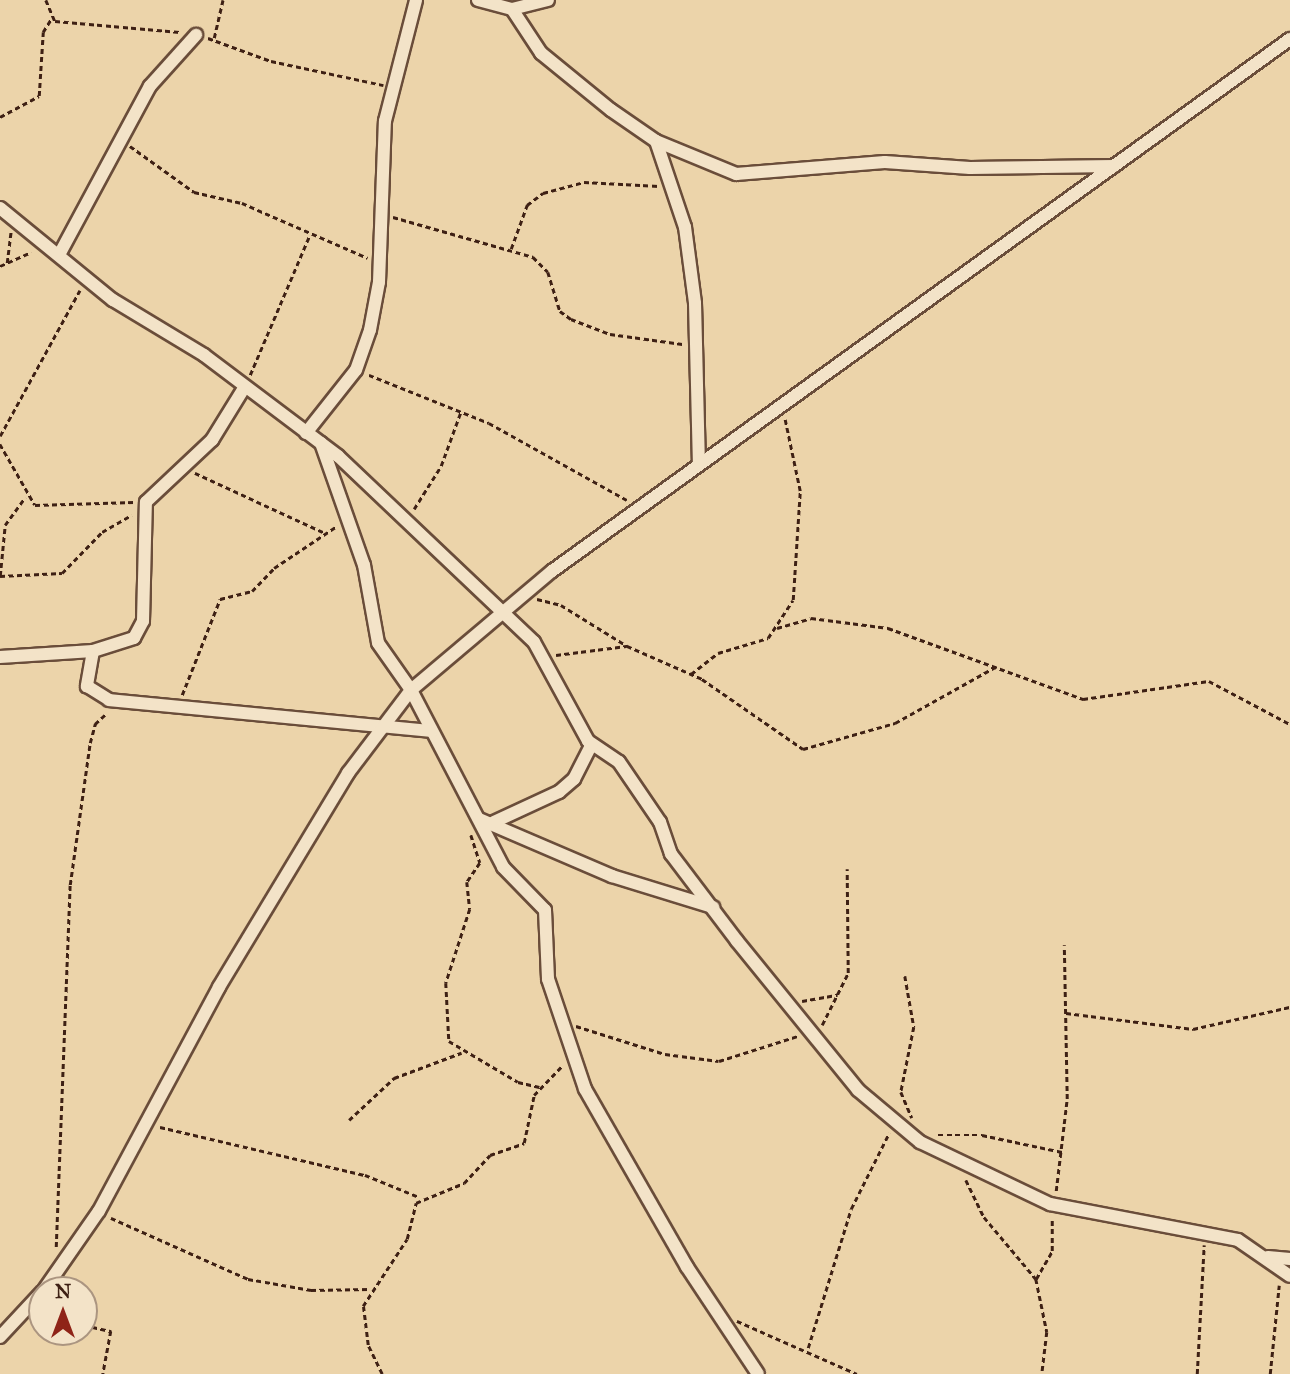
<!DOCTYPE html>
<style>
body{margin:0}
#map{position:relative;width:1290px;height:1374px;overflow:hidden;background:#ecd4aa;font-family:"IM FELL Great Primer",serif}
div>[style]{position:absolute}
.path>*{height:2.5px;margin-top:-1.25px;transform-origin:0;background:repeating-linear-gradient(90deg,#3e2014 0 5px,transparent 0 8.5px)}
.roads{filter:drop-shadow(2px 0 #6a4d3a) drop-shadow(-2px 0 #6a4d3a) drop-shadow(0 2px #6a4d3a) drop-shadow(0 -2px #6a4d3a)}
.minor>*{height:12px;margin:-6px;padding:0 6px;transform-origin:6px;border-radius:6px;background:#f3e3c8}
span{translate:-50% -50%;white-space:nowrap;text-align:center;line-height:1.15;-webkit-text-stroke:5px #f3e3c8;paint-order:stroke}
.north{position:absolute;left:28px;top:1276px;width:70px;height:70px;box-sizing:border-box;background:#f3e3c8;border:2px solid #ab9580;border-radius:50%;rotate:0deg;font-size:19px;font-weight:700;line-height:28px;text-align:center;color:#3e2014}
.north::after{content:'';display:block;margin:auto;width:24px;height:32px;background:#8f2418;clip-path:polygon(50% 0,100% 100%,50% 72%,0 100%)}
</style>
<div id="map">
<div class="path">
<i style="left:46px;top:0;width:23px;rotate:67deg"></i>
<i style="left:55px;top:21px;width:125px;rotate:5deg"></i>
<i style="left:208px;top:38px;width:67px;rotate:20.1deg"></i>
<i style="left:271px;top:61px;width:115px;rotate:12.1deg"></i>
<i style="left:214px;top:38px;width:39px;rotate:-77deg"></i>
<i style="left:0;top:117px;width:44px;rotate:-28.3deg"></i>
<i style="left:39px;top:96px;width:64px;rotate:-86.4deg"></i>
<i style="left:43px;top:32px;width:15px;rotate:-58deg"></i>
<i style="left:130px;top:146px;width:79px;rotate:35.7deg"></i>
<i style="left:194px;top:192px;width:49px;rotate:12.9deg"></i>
<i style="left:242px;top:203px;width:137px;rotate:23.6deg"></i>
<i style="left:393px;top:217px;width:146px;rotate:15.9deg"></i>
<i style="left:533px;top:257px;width:21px;rotate:45deg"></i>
<i style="left:548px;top:272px;width:41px;rotate:72.9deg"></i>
<i style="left:560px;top:311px;width:14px;rotate:36deg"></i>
<i style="left:571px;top:319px;width:42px;rotate:21deg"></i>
<i style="left:610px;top:334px;width:73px;rotate:7.9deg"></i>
<i style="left:511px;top:249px;width:47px;rotate:-70deg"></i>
<i style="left:527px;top:205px;width:20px;rotate:-37deg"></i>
<i style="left:543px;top:193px;width:42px;rotate:-15deg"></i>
<i style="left:584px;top:182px;width:75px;rotate:3.1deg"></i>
<i style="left:7px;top:263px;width:31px;rotate:-83deg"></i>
<i style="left:0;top:266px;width:34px;rotate:-24deg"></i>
<i style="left:250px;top:375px;width:150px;rotate:-66.9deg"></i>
<i style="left:369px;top:375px;width:129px;rotate:21.8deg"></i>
<i style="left:489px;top:423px;width:158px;rotate:29.2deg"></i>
<i style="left:0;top:436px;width:166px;rotate:-61.3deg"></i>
<i style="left:0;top:444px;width:70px;rotate:60.2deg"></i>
<i style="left:35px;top:505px;width:99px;rotate:-1.7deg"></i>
<i style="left:195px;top:473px;width:143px;rotate:24.8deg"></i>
<i style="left:414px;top:509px;width:51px;rotate:-57.9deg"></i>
<i style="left:441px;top:466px;width:59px;rotate:-70deg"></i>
<i style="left:0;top:576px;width:62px;rotate:-2.8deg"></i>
<i style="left:62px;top:573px;width:57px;rotate:-45.7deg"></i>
<i style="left:102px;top:532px;width:34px;rotate:-30deg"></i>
<i style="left:0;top:576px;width:51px;rotate:-84.4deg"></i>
<i style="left:5px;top:525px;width:34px;rotate:-54deg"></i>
<i style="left:537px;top:599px;width:25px;rotate:14deg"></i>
<i style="left:561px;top:605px;width:78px;rotate:31.8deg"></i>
<i style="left:627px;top:646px;width:82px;rotate:23.7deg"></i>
<i style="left:702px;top:679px;width:123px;rotate:34.7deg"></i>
<i style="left:803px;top:749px;width:96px;rotate:-15.8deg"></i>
<i style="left:895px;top:723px;width:117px;rotate:-29.2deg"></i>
<i style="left:777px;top:628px;width:35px;rotate:-16deg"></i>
<i style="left:811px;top:618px;width:78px;rotate:7.4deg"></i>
<i style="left:888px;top:628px;width:208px;rotate:20deg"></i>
<i style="left:1083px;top:699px;width:127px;rotate:-8.1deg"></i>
<i style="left:1209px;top:681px;width:92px;rotate:28deg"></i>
<i style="left:556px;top:655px;width:71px;rotate:-7.3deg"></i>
<i style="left:691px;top:674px;width:34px;rotate:-38deg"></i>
<i style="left:718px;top:653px;width:52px;rotate:-16.7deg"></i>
<i style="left:768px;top:638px;width:45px;rotate:-56.7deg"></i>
<i style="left:793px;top:600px;width:109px;rotate:-86.3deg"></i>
<i style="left:800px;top:491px;width:73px;rotate:-101.9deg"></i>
<i style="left:182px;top:695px;width:103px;rotate:-68.4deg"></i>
<i style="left:220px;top:599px;width:33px;rotate:-14deg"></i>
<i style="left:252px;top:591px;width:32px;rotate:-46deg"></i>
<i style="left:274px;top:568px;width:76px;rotate:-33.7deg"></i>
<i style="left:471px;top:835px;width:29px;rotate:72deg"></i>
<i style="left:480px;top:863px;width:23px;rotate:124deg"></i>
<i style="left:467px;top:882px;width:27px;rotate:84deg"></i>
<i style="left:470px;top:909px;width:78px;rotate:108deg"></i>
<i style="left:446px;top:983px;width:58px;rotate:87deg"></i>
<i style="left:449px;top:1041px;width:80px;rotate:30.7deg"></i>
<i style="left:518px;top:1082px;width:22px;rotate:13deg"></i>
<i style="left:905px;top:976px;width:52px;rotate:80deg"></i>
<i style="left:914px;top:1027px;width:66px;rotate:101.3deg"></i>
<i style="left:901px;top:1092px;width:28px;rotate:67deg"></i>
<i style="left:802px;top:1001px;width:36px;rotate:-10deg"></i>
<i style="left:1066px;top:1013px;width:128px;rotate:7.2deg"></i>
<i style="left:1193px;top:1029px;width:99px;rotate:-12.8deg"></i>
<i style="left:822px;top:1025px;width:58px;rotate:-63.4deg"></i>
<i style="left:848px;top:973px;width:104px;rotate:-90.6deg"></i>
<i style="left:576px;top:1026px;width:93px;rotate:17.5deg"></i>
<i style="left:665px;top:1054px;width:54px;rotate:7.4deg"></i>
<i style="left:719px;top:1061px;width:83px;rotate:-17.6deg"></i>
<i style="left:349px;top:1120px;width:62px;rotate:-43deg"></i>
<i style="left:394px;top:1078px;width:72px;rotate:-20.5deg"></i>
<i style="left:160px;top:1127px;width:211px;rotate:13.2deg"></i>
<i style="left:365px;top:1175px;width:58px;rotate:22.2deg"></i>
<i style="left:938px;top:1135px;width:44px"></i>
<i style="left:982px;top:1135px;width:82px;rotate:12deg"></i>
<i style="left:966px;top:1180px;width:41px;rotate:64.1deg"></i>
<i style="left:984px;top:1217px;width:81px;rotate:50deg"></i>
<i style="left:1036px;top:1279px;width:54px;rotate:78.3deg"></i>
<i style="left:1047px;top:1332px;width:42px;rotate:96.8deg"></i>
<i style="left:1056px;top:1191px;width:93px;rotate:-83.2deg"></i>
<i style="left:1067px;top:1099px;width:154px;rotate:-91.1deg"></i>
<i style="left:111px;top:1218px;width:150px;rotate:24deg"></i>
<i style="left:248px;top:1279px;width:64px;rotate:9.9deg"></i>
<i style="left:311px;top:1290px;width:59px;rotate:-1deg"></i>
<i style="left:56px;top:1247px;width:362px;rotate:-87.8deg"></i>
<i style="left:70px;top:885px;width:143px;rotate:-82deg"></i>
<i style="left:90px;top:743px;width:20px;rotate:-75deg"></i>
<i style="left:95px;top:724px;width:16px;rotate:-43deg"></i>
<i style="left:67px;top:1277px;width:14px;rotate:65deg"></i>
<i style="left:1036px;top:1279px;width:32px;rotate:-60deg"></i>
<i style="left:1052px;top:1251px;width:34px;rotate:-90deg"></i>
<i style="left:737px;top:1321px;width:131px;rotate:23.8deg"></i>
<i style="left:84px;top:1325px;width:28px;rotate:13deg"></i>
<i style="left:111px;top:1331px;width:44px;rotate:100.5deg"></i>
<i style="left:808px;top:1348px;width:145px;rotate:-72.8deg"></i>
<i style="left:851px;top:1209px;width:85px;rotate:-63.4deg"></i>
<i style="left:382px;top:1374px;width:32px;rotate:-116deg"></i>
<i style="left:368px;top:1345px;width:39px;rotate:-97deg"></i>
<i style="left:363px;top:1306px;width:80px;rotate:-56.7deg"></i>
<i style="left:407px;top:1239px;width:37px;rotate:-76deg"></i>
<i style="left:416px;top:1203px;width:52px;rotate:-22.6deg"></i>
<i style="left:464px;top:1183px;width:38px;rotate:-47deg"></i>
<i style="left:490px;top:1155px;width:36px;rotate:-19deg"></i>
<i style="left:524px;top:1143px;width:49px;rotate:-78.2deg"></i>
<i style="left:534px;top:1095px;width:40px;rotate:-46deg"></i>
<i style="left:1197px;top:1374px;width:129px;rotate:-86.9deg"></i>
<i style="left:1270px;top:1374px;width:89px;rotate:-84.2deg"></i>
</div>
<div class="roads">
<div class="minor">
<i style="left:478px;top:0;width:35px;rotate:15deg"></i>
<i style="left:512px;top:9px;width:37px;rotate:-14deg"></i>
<i style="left:512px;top:9px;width:53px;rotate:56.6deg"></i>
<i style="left:541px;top:53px;width:90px;rotate:39.2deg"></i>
<i style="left:611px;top:110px;width:55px;rotate:34.6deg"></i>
<i style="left:656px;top:141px;width:87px;rotate:22.4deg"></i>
<i style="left:736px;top:174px;width:149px;rotate:-4.6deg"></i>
<i style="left:885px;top:162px;width:85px;rotate:4deg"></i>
<i style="left:970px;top:168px;width:144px;rotate:-0.8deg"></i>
<i style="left:656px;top:141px;width:91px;rotate:71.4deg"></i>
<i style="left:685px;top:227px;width:77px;rotate:82.5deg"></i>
<i style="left:695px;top:303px;width:162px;rotate:88.6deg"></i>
<i style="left:0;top:208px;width:146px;rotate:39.2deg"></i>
<i style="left:113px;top:300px;width:106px;rotate:31.1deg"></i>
<i style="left:204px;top:355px;width:168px;rotate:37deg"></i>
<i style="left:338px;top:456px;width:270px;rotate:43.5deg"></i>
<i style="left:534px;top:642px;width:113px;rotate:61.4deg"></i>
<i style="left:588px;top:741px;width:37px;rotate:34deg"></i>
<i style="left:619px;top:762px;width:73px;rotate:55.7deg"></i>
<i style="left:660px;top:822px;width:34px;rotate:71deg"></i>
<i style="left:671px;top:854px;width:109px;rotate:52.8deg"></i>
<i style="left:737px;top:941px;width:192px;rotate:50.9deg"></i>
<i style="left:858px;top:1090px;width:81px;rotate:40deg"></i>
<i style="left:920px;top:1142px;width:144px;rotate:25.5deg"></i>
<i style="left:1050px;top:1204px;width:191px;rotate:10.8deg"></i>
<i style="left:1238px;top:1240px;width:63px;rotate:34.7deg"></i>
<i style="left:59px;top:255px;width:192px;rotate:-61.7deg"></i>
<i style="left:150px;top:86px;width:69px;rotate:-48deg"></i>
<i style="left:306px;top:433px;width:80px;rotate:-51.6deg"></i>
<i style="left:356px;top:370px;width:42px;rotate:-70.7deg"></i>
<i style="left:370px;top:330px;width:49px;rotate:-79.4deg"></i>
<i style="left:379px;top:282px;width:161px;rotate:-87.9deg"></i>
<i style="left:385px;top:121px;width:125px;rotate:-75.6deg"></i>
<i style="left:321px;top:443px;width:129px;rotate:70.6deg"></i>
<i style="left:364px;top:565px;width:79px;rotate:79.8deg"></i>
<i style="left:378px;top:643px;width:57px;rotate:54.9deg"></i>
<i style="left:411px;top:690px;width:199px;rotate:62.5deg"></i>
<i style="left:503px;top:867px;width:60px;rotate:45.7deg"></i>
<i style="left:545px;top:910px;width:69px;rotate:87.5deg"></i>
<i style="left:548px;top:979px;width:116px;rotate:71.4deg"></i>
<i style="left:585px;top:1089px;width:205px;rotate:60.2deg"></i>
<i style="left:687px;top:1267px;width:128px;rotate:56.4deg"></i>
<i style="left:93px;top:651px;width:36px;rotate:100deg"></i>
<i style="left:87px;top:686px;width:26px;rotate:32deg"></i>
<i style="left:109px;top:700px;width:324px;rotate:5.5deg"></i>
<i style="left:0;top:657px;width:93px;rotate:-3.7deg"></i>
<i style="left:93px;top:651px;width:43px;rotate:-17.6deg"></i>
<i style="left:134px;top:638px;width:19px;rotate:-62deg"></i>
<i style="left:143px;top:621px;width:119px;rotate:-88.6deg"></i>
<i style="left:146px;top:502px;width:91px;rotate:-43.2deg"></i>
<i style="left:212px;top:440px;width:61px;rotate:-58.4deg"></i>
<i style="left:479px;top:819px;width:145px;rotate:23.2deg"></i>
<i style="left:612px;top:876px;width:106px;rotate:17.1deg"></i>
<i style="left:494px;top:822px;width:72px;rotate:-24.8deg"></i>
<i style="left:559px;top:792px;width:20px;rotate:-41deg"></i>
<i style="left:574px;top:779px;width:38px;rotate:-63deg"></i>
<i style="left:1268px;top:1257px;width:22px;rotate:5deg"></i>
<i style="left:44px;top:1290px;width:96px;rotate:-55.2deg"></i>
<i style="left:99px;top:1211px;width:254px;rotate:-61.8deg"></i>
<i style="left:219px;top:987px;width:250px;rotate:-58.9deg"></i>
<i style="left:348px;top:773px;width:104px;rotate:-52.8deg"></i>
<i style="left:411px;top:690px;width:185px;rotate:-40.2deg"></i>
<i style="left:552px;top:571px;width:910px;rotate:-35.79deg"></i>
<i style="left:0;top:1337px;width:62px;rotate:-47deg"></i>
</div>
</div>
<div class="north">N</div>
</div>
